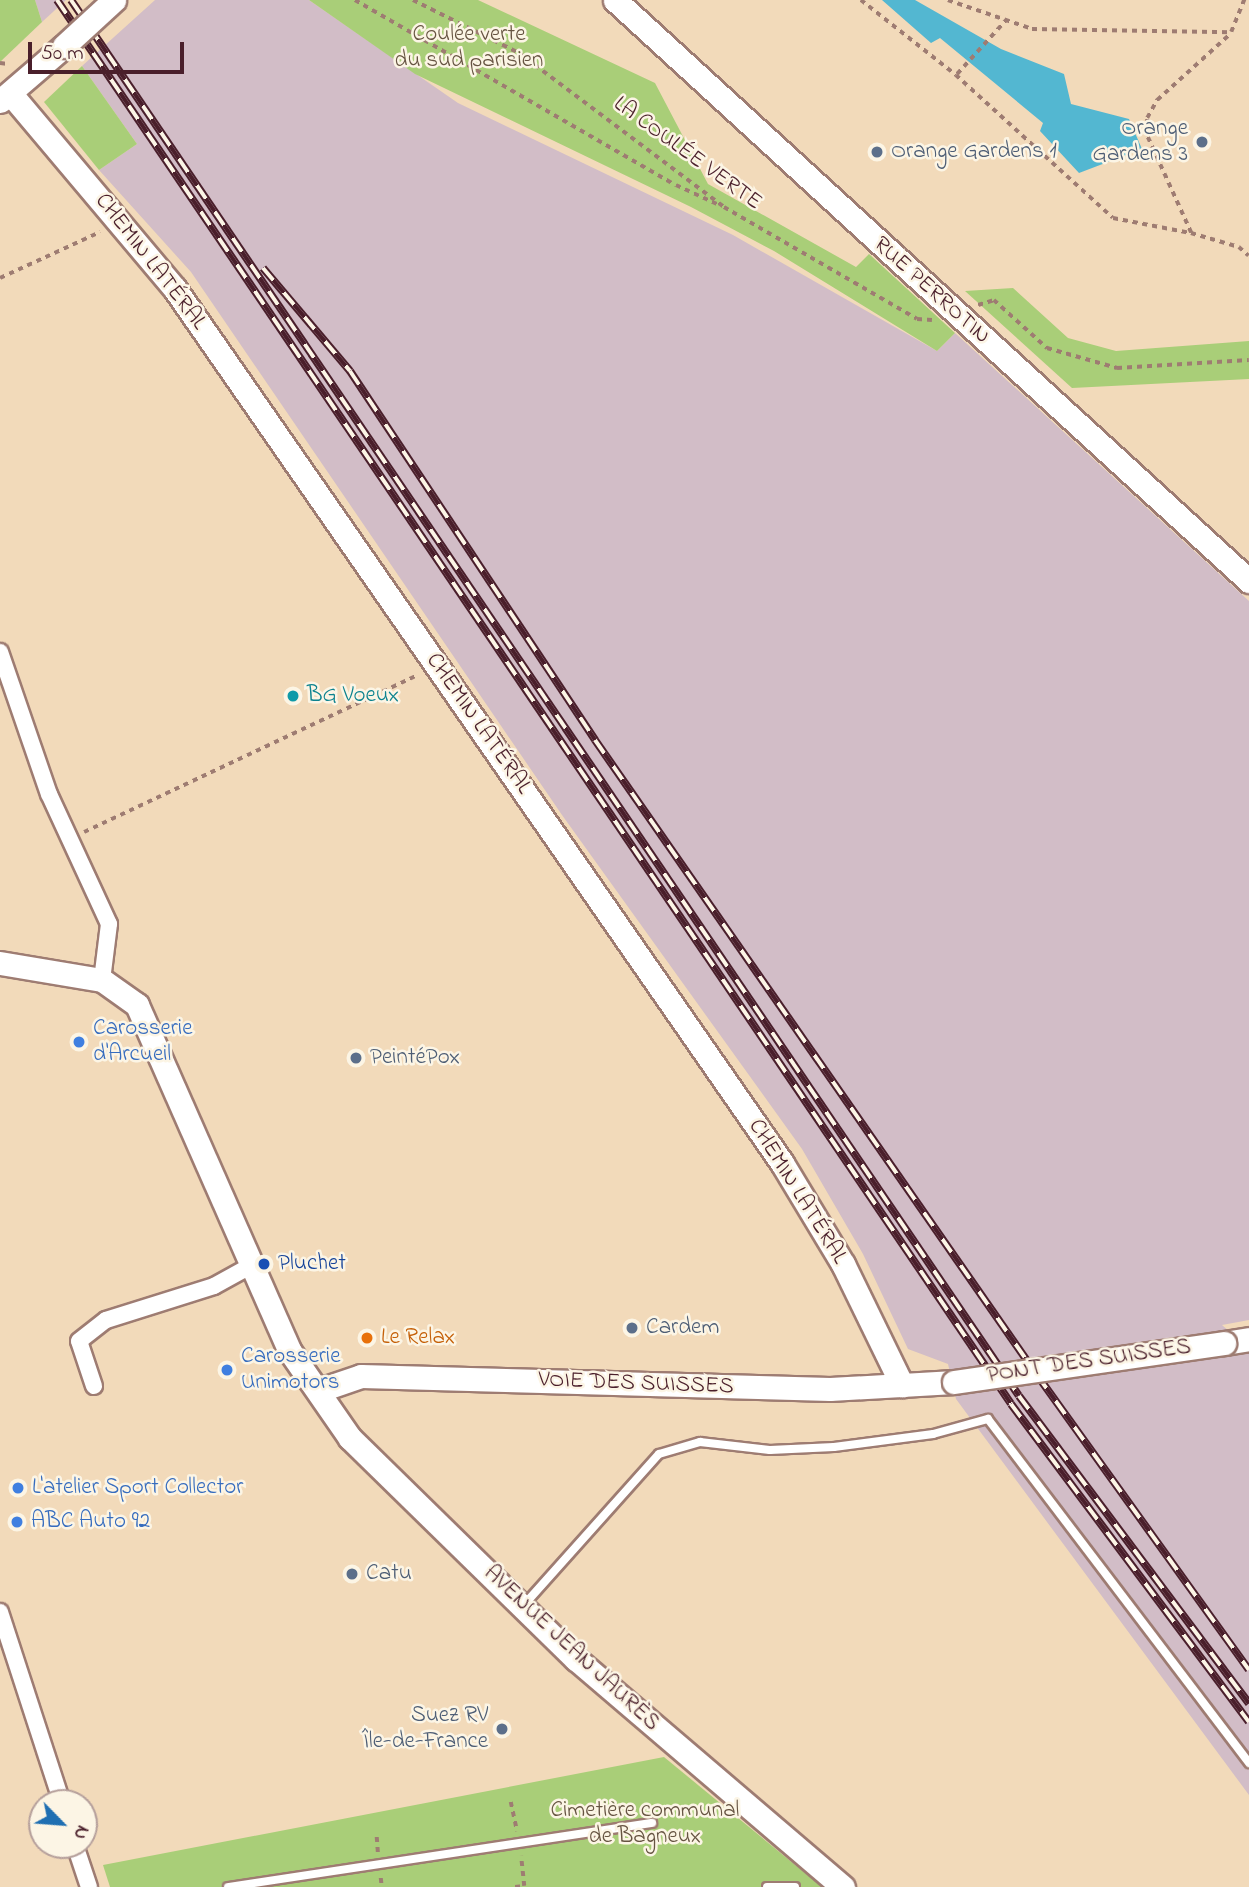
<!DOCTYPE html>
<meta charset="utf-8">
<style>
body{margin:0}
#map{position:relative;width:1249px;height:1887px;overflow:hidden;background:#f2daba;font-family:"Indie Flower",sans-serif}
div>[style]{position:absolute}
.industrial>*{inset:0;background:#d2bdc7}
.green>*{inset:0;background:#a9ce78}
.water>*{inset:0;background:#53b7d1}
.path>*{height:3.5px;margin-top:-1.75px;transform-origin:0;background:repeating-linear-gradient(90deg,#9e7c72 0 5px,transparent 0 10px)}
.roads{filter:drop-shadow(2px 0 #9e7c72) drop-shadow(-2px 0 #9e7c72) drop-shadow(0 2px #9e7c72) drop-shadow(0 -2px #9e7c72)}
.lane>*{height:8px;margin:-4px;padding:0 4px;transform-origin:4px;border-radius:4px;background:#fff}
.street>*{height:16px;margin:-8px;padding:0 8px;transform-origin:8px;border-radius:8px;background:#fff}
.secondary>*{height:23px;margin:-11.5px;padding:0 11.5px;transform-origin:11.5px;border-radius:11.5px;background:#fff}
.rail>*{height:8px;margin-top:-4px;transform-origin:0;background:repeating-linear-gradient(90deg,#fcf5e5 0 16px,#4a1f2b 0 32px);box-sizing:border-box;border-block:2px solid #4a1f2b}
.bridges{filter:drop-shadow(2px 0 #9e7c72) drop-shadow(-2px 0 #9e7c72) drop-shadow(0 2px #9e7c72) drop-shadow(0 -2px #9e7c72)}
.secondary-bridge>*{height:23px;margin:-11.5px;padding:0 11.5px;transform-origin:11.5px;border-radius:11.5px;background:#fff}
.dots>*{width:19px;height:19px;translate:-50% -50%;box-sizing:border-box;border:4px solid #fcf5e5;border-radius:50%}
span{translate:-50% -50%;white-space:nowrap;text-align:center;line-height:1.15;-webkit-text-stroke:5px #fcf5e5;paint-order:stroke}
.park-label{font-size:23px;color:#665442}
.service-label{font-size:23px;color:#4e5e75}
.right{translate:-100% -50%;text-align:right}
.left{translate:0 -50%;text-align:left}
.street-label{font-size:23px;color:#4a1f2b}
.culture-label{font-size:23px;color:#0d838f}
.shop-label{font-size:23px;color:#366cbe}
.transit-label{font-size:23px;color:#164399}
.food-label{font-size:23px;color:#c56008}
.north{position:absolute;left:28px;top:1789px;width:70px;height:70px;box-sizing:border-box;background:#fcf5e5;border:2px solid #b59f9b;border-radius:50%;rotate:115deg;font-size:19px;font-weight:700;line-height:28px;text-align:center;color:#4a1f2b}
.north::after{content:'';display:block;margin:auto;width:24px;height:32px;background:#1f6fb2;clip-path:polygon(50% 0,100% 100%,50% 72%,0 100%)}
.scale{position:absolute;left:28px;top:42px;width:156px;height:32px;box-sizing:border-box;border:4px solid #4a1f2b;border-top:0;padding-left:9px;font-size:21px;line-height:24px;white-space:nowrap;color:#4a1f2b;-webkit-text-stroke:5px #fcf5e5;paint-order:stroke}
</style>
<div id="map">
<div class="industrial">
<i style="clip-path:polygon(35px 0,66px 0,42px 22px)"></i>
<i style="clip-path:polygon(155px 0,309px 0,458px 103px,733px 235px,937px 351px,955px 333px,1249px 601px,1249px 1320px,1222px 1325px,1249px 1349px,1249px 1795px,956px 1399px,948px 1364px,908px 1349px,863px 1254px,802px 1149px,562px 815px,191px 272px,99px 170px,137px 144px,82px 66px)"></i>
</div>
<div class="green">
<i style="clip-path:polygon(0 0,35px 0,42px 22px,0 62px)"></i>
<i style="clip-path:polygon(309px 0,478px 0,655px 83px,708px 184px,856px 267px,869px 254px,955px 333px,937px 351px,774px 251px,691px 207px,415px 74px)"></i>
<i style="clip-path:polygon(82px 66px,137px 144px,99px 170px,44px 102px)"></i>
<i style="clip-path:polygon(1013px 288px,1068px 338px,1116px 351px,1249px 341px,1249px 379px,1072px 388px,965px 291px)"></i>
<i style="clip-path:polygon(664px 1757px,822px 1887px,110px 1887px,103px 1865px)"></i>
</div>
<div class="water">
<i style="clip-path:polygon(882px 0,915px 0,1001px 49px,1064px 74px,1071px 104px,1129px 119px,1142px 149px,1079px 173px,1040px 131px,1043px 123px,940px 38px,931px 43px)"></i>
</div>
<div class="path">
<i style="left:355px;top:0;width:370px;rotate:30deg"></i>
<i style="left:676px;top:185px;width:47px;rotate:24.9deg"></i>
<i style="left:413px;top:0;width:119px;rotate:26.6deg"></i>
<i style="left:519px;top:53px;width:256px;rotate:36.9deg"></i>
<i style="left:724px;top:207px;width:223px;rotate:30.1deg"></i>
<i style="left:917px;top:319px;width:15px;rotate:4deg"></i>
<i style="left:861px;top:0;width:121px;rotate:38.3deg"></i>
<i style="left:956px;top:75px;width:212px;rotate:42.3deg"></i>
<i style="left:1113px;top:218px;width:79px;rotate:10.9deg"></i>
<i style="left:1191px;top:233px;width:50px;rotate:16.3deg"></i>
<i style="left:1239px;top:247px;width:13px;rotate:42deg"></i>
<i style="left:948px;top:0;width:89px;rotate:19deg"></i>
<i style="left:1032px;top:29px;width:199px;rotate:0.9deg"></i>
<i style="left:1231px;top:32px;width:35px;rotate:-68deg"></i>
<i style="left:0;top:63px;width:8px;rotate:7deg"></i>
<i style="left:957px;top:74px;width:74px;rotate:-47.7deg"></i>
<i style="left:1191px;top:233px;width:109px;rotate:-114.4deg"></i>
<i style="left:1146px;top:134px;width:16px;rotate:-86deg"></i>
<i style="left:1147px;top:118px;width:21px;rotate:-61deg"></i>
<i style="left:1157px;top:100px;width:98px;rotate:-42.1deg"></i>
<i style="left:0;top:278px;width:110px;rotate:-24.7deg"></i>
<i style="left:978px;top:305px;width:17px;rotate:-17deg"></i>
<i style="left:994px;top:300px;width:72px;rotate:42.2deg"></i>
<i style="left:1047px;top:348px;width:73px;rotate:15.9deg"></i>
<i style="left:1117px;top:368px;width:132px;rotate:-3.5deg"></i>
<i style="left:84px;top:832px;width:367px;rotate:-25.2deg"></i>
<i style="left:511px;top:1802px;width:30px;rotate:78deg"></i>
<i style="left:377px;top:1837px;width:16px;rotate:86deg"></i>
<i style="left:381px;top:1878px;width:9px;rotate:84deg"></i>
<i style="left:515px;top:1887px;width:9px;rotate:-6deg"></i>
<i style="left:524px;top:1886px;width:30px;rotate:-96deg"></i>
</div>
<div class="roads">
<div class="lane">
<i style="left:523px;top:1606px;width:204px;rotate:-48.2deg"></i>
<i style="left:659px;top:1454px;width:43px;rotate:-16.3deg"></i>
<i style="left:700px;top:1442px;width:70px;rotate:6.5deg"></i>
<i style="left:770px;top:1450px;width:64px;rotate:-2.7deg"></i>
<i style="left:834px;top:1447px;width:100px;rotate:-7.5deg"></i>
<i style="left:933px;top:1434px;width:57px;rotate:-15.3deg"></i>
<i style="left:988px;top:1419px;width:432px;rotate:52.8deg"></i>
<i style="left:228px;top:1887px;width:429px;rotate:-8.6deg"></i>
<i style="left:767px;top:1887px;width:28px"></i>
</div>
<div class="street">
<i style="left:0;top:652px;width:150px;rotate:71deg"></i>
<i style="left:49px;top:794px;width:143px;rotate:65.2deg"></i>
<i style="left:109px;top:924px;width:56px;rotate:97.1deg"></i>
<i style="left:94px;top:1386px;width:47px;rotate:-108.4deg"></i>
<i style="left:79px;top:1341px;width:34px;rotate:-38deg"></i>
<i style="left:106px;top:1320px;width:113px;rotate:-17.5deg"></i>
<i style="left:214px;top:1286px;width:43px;rotate:-28.9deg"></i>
<i style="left:0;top:1612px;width:201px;rotate:72deg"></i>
<i style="left:75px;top:1845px;width:44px;rotate:71.6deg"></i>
</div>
<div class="secondary">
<i style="left:615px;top:0;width:860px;rotate:42.5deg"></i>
<i style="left:10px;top:93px;width:256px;rotate:49.9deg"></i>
<i style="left:175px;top:289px;width:1064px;rotate:55.22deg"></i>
<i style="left:782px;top:1163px;width:118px;rotate:58.9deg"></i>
<i style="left:843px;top:1264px;width:135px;rotate:64deg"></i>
<i style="left:0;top:101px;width:84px;rotate:-40.7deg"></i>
<i style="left:0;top:963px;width:103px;rotate:9.5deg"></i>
<i style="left:102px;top:980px;width:43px;rotate:35.5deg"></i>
<i style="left:137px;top:1005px;width:377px;rotate:66.2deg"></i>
<i style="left:289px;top:1350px;width:107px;rotate:55.3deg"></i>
<i style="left:350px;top:1438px;width:316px;rotate:44.4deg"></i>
<i style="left:576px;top:1659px;width:351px;rotate:40.5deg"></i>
<i style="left:1224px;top:1343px;width:25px;rotate:-9deg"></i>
<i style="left:320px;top:1390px;width:43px;rotate:-18.9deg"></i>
<i style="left:361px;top:1376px;width:469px;rotate:1.6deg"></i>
<i style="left:830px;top:1389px;width:124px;rotate:-3.2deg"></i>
</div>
</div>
<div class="rail">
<i style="left:57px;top:0;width:1697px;rotate:55.8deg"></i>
<i style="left:1011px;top:1404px;width:397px;rotate:53.2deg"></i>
<i style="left:71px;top:0;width:1687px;rotate:55.82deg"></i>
<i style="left:1019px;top:1396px;width:384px;rotate:53.2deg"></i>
<i style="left:263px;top:268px;width:135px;rotate:49.8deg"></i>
<i style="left:350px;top:371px;width:443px;rotate:56.4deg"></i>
<i style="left:595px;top:740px;width:774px;rotate:55.16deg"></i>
<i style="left:1037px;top:1375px;width:363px;rotate:54.3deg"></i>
</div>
<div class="bridges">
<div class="secondary-bridge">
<i style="left:64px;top:46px;width:68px;rotate:-42.6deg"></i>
<i style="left:954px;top:1382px;width:273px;rotate:-8.2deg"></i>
</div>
</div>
<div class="dots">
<i style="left:1202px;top:142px;background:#5c6f8a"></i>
<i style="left:877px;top:152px;background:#5c6f8a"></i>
<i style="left:293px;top:696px;background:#0f9aa8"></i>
<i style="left:79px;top:1042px;background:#3f7fe0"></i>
<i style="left:356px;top:1058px;background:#5c6f8a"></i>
<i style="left:264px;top:1264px;background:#1a4fb4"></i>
<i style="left:632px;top:1328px;background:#5c6f8a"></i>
<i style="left:367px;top:1338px;background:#e8710a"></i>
<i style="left:227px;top:1370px;background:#3f7fe0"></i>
<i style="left:18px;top:1488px;background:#3f7fe0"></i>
<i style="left:17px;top:1522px;background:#3f7fe0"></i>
<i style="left:352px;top:1574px;background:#5c6f8a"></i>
<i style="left:502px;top:1729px;background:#5c6f8a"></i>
</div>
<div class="park-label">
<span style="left:469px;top:48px">Coulée verte<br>du sud parisien</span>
<span style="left:645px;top:1824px">Cimetière communal<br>de Bagneux</span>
</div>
<div class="service-label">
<span class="right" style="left:1188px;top:142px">Orange<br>Gardens 3</span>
<span class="left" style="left:891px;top:152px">Orange Gardens 1</span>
<span class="left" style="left:370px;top:1058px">PeintéPox</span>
<span class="left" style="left:646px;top:1328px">Cardem</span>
<span class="left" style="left:366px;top:1574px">Catu</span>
<span class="right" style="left:488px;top:1729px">Suez RV<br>Île-de-France</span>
</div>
<div class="street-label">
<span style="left:687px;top:154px;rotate:36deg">LA COULÉE VERTE</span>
<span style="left:150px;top:262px;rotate:52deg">CHEMIN LATÉRAL</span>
<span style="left:931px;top:291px;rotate:42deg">RUE PERROTIN</span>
<span style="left:478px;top:724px;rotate:55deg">CHEMIN LATÉRAL</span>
<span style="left:797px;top:1192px;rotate:58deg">CHEMIN LATÉRAL</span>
<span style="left:1089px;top:1362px;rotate:-8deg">PONT DES SUISSES</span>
<span style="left:636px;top:1384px;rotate:2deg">VOIE DES SUISSES</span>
<span style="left:571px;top:1649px;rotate:43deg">AVENUE JEAN JAURÈS</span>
</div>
<div class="culture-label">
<span class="left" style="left:307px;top:696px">BG Voeux</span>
</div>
<div class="shop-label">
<span class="left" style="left:93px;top:1042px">Carosserie<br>d'Arcueil</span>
<span class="left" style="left:241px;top:1370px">Carosserie<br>Unimotors</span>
<span class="left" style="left:32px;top:1488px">L'atelier Sport Collector</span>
<span class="left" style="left:31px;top:1522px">ABC Auto 92</span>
</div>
<div class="transit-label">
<span class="left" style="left:278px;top:1264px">Pluchet</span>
</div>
<div class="food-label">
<span class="left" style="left:381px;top:1338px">Le Relax</span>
</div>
<div class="north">N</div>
<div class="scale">50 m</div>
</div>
